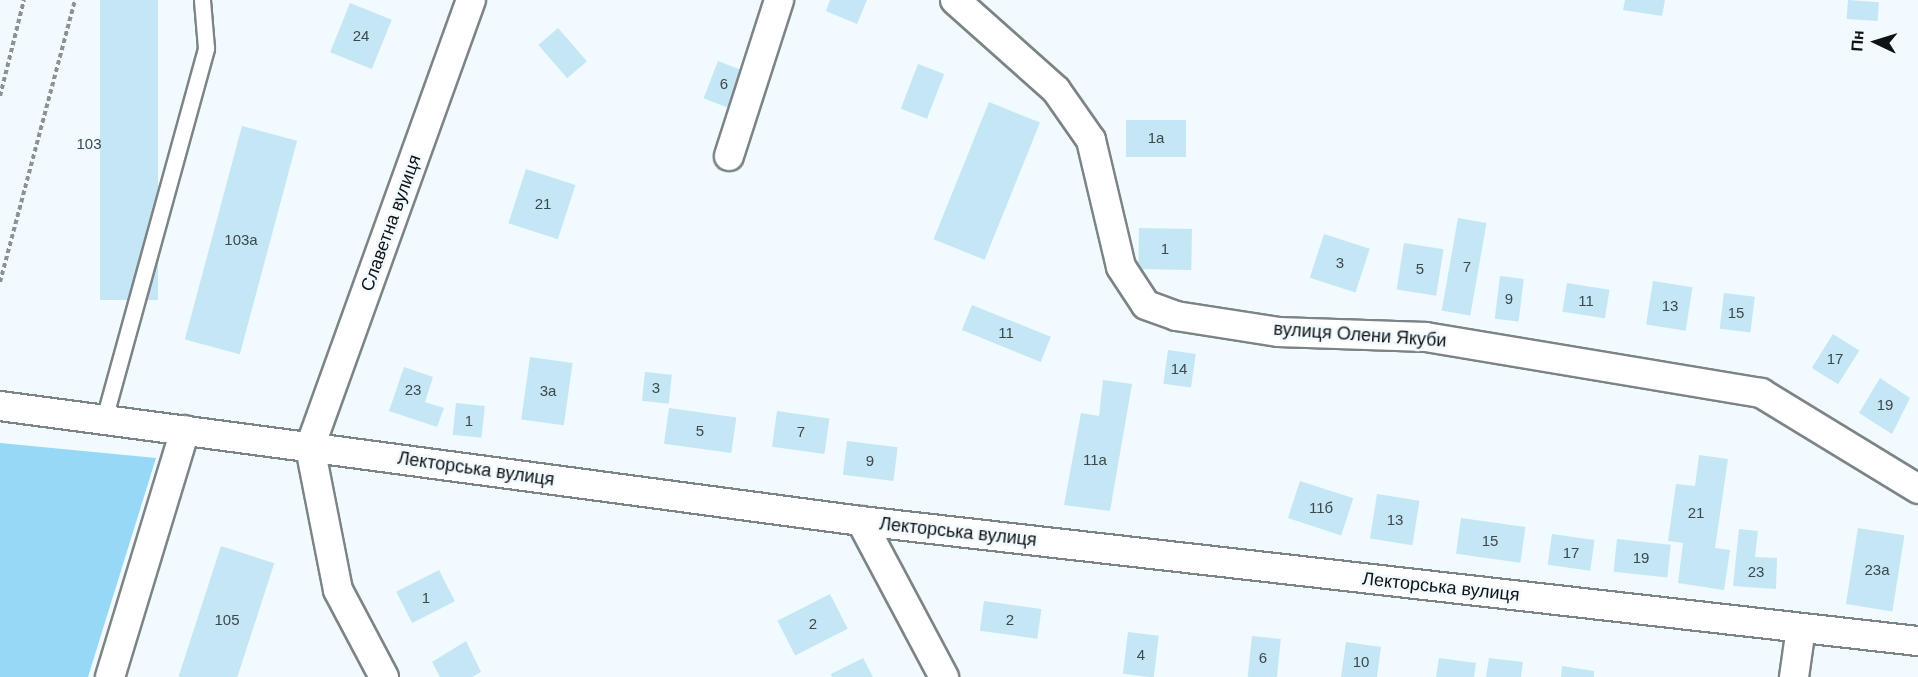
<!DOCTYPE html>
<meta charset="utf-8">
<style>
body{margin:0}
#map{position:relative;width:1918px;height:677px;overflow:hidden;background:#f1fafe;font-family:Helvetica,sans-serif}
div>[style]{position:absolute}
.green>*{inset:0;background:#96d8f6}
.building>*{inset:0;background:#c5e6f5;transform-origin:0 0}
.path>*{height:4px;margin-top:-2px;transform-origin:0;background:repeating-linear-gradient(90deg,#8b9294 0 4.5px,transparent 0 7.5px)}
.roads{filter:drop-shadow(2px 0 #7c8487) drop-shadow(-2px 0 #7c8487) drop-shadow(0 2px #7c8487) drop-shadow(0 -2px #7c8487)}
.lane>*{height:15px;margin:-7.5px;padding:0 7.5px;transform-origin:7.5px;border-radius:7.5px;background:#fff}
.street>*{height:28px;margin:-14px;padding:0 14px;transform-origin:14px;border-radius:14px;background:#fff}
span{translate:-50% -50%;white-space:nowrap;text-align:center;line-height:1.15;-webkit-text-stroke:5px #f1fafe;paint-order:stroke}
.number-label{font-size:15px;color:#3d484c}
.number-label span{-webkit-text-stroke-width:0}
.street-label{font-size:18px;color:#101314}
.north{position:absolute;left:1846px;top:12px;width:60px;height:60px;-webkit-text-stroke:4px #f1fafe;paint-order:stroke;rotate:274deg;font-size:16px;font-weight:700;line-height:24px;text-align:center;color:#101314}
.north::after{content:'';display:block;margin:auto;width:21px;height:27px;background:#101314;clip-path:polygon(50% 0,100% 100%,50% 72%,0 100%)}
</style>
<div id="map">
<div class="green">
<i style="clip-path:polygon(0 443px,156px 458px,88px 677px,0 677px)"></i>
</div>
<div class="building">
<i style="left:100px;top:0;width:58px;height:300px"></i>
<i style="clip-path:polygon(830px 0,867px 0,857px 24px,826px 11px)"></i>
<i style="clip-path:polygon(1625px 0,1665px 0,1662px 16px,1623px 10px)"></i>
<i style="left:1848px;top:0;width:31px;height:19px;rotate:4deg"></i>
<i style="left:350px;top:3px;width:45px;height:53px;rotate:22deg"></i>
<i style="left:558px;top:28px;width:44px;height:26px;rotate:49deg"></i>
<i style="left:718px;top:61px;width:28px;height:40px;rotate:21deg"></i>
<i style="left:918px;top:64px;width:28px;height:48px;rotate:21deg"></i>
<i style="left:989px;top:102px;width:55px;height:148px;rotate:22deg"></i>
<i style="left:1126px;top:120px;width:60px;height:37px"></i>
<i style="left:242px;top:126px;width:57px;height:221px;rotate:15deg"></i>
<i style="left:526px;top:169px;width:52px;height:57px;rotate:18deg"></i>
<i style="left:1458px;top:218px;width:29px;height:94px;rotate:10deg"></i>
<i style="left:1139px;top:228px;width:53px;height:41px;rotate:1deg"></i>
<i style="left:1324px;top:234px;width:48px;height:46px;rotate:18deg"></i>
<i style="left:1404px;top:243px;width:40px;height:47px;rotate:9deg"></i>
<i style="left:1500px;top:276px;width:24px;height:43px;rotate:7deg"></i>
<i style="left:1653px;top:281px;width:40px;height:44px;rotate:9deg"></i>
<i style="left:1567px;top:283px;width:43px;height:29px;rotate:9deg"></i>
<i style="left:1724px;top:293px;width:31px;height:36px;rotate:7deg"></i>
<i style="left:972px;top:305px;width:85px;height:27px;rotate:22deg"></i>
<i style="left:1833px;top:334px;width:31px;height:40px;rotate:32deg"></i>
<i style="left:1168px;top:350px;width:28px;height:34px;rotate:8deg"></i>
<i style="left:530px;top:357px;width:43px;height:63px;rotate:8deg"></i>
<i style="clip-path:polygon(404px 367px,433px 377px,425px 402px,444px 408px,437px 427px,389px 411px)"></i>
<i style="left:645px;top:372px;width:27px;height:29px;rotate:6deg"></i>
<i style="clip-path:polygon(1880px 378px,1910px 398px,1892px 434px,1859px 413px)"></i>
<i style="clip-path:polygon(1103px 380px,1132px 384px,1110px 511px,1064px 505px,1081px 413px,1099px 416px)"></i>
<i style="left:456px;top:403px;width:29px;height:32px;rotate:6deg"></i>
<i style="left:669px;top:408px;width:68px;height:36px;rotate:8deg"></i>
<i style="left:777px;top:411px;width:53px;height:36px;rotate:8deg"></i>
<i style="left:847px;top:441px;width:51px;height:34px;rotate:7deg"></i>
<i style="clip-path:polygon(1699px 455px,1728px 459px,1715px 548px,1730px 550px,1724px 590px,1678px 583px,1683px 543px,1668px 541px,1676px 484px,1695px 486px)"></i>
<i style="left:1300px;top:481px;width:56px;height:39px;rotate:18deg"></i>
<i style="left:1377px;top:494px;width:43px;height:45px;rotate:9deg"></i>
<i style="left:1461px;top:518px;width:65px;height:36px;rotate:8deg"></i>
<i style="left:1858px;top:528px;width:47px;height:77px;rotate:9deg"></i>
<i style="clip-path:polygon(1739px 529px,1758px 531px,1755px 557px,1777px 558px,1776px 589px,1733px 586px)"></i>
<i style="left:1552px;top:534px;width:43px;height:31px;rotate:8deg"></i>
<i style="left:1617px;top:539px;width:54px;height:33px;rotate:6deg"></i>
<i style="left:221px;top:546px;width:56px;height:137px;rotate:18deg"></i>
<i style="left:439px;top:570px;width:35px;height:48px;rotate:63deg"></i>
<i style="left:830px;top:594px;width:39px;height:59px;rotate:63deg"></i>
<i style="left:984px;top:601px;width:58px;height:30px;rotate:8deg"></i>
<i style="left:1128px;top:632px;width:31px;height:42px;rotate:7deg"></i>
<i style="left:1252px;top:636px;width:29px;height:41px;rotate:6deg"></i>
<i style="clip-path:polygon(466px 641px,481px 672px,472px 677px,440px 677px,432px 662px)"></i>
<i style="clip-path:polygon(1346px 642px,1381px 647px,1377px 677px,1341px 677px)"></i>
<i style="clip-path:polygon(863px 658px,873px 677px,832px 677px,831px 674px)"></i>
<i style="clip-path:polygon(1439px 658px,1476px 663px,1474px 677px,1436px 677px)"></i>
<i style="clip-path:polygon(1489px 658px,1523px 662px,1521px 677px,1486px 677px)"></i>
<i style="clip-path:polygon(1562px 666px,1594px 671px,1594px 677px,1561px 677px)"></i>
</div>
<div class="path">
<i style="left:0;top:96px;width:99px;rotate:-76deg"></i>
<i style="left:0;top:282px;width:292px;rotate:-75.1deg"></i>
</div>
<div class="roads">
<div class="lane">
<i style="left:104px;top:419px;width:385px;rotate:-74.6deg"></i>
<i style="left:206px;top:48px;width:48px;rotate:-94.8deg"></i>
</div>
<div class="street">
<i style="left:955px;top:0;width:135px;rotate:41.7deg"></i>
<i style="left:1056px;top:90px;width:61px;rotate:55deg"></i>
<i style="left:1091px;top:140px;width:130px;rotate:76.7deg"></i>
<i style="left:1121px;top:267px;width:45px;rotate:56.7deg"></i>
<i style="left:1146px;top:305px;width:32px;rotate:20deg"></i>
<i style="left:1176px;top:316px;width:103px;rotate:8.9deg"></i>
<i style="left:1278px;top:332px;width:148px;rotate:1.9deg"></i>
<i style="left:1426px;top:337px;width:340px;rotate:9.5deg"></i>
<i style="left:1761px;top:393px;width:184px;rotate:31.4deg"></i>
<i style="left:729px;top:156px;width:164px;rotate:-72.2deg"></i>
<i style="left:0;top:406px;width:869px;rotate:7.61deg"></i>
<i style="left:861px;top:521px;width:1064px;rotate:6.48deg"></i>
<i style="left:861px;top:521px;width:177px;rotate:62deg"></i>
<i style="left:110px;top:677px;width:258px;rotate:-73.1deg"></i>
<i style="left:384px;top:677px;width:98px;rotate:-117.9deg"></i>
<i style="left:338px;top:590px;width:146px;rotate:-101.1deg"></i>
<i style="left:310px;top:447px;width:475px;rotate:-70.2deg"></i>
<i style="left:1794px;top:677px;width:49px;rotate:-81.9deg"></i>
</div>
</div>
<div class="number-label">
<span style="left:361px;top:36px">24</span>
<span style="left:724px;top:84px">6</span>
<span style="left:1156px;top:138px">1а</span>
<span style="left:89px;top:144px">103</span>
<span style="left:543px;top:204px">21</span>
<span style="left:241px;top:240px">103а</span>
<span style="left:1165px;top:249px">1</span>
<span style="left:1340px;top:263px">3</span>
<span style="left:1467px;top:267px">7</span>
<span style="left:1420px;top:269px">5</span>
<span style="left:1509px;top:299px">9</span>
<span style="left:1586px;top:301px">11</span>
<span style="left:1670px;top:306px">13</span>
<span style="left:1736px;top:313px">15</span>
<span style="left:1006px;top:333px">11</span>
<span style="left:1835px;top:359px">17</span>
<span style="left:1179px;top:369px">14</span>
<span style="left:656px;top:388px">3</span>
<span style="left:413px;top:390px">23</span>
<span style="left:548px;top:391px">3а</span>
<span style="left:1885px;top:405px">19</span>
<span style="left:469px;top:421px">1</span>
<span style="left:700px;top:431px">5</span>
<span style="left:801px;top:432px">7</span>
<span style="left:1095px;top:460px">11а</span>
<span style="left:870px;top:461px">9</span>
<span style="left:1321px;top:508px">11б</span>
<span style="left:1696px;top:513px">21</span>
<span style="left:1395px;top:520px">13</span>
<span style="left:1490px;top:541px">15</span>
<span style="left:1571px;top:553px">17</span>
<span style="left:1641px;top:558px">19</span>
<span style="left:1877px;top:570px">23а</span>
<span style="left:1756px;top:572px">23</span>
<span style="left:426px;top:598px">1</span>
<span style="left:227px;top:620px">105</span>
<span style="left:1010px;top:620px">2</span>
<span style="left:813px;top:624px">2</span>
<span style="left:1141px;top:655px">4</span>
<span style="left:1263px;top:658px">6</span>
<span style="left:1361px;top:662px">10</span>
</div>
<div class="street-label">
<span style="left:391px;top:223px;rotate:-70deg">Славетна вулиця</span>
<span style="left:1360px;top:335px;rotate:4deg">вулиця Олени Якуби</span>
<span style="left:476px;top:469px;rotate:8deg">Лекторська вулиця</span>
<span style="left:958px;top:532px;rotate:6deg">Лекторська вулиця</span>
<span style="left:1441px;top:587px;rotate:6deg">Лекторська вулиця</span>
</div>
<div class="north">Пн</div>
</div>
